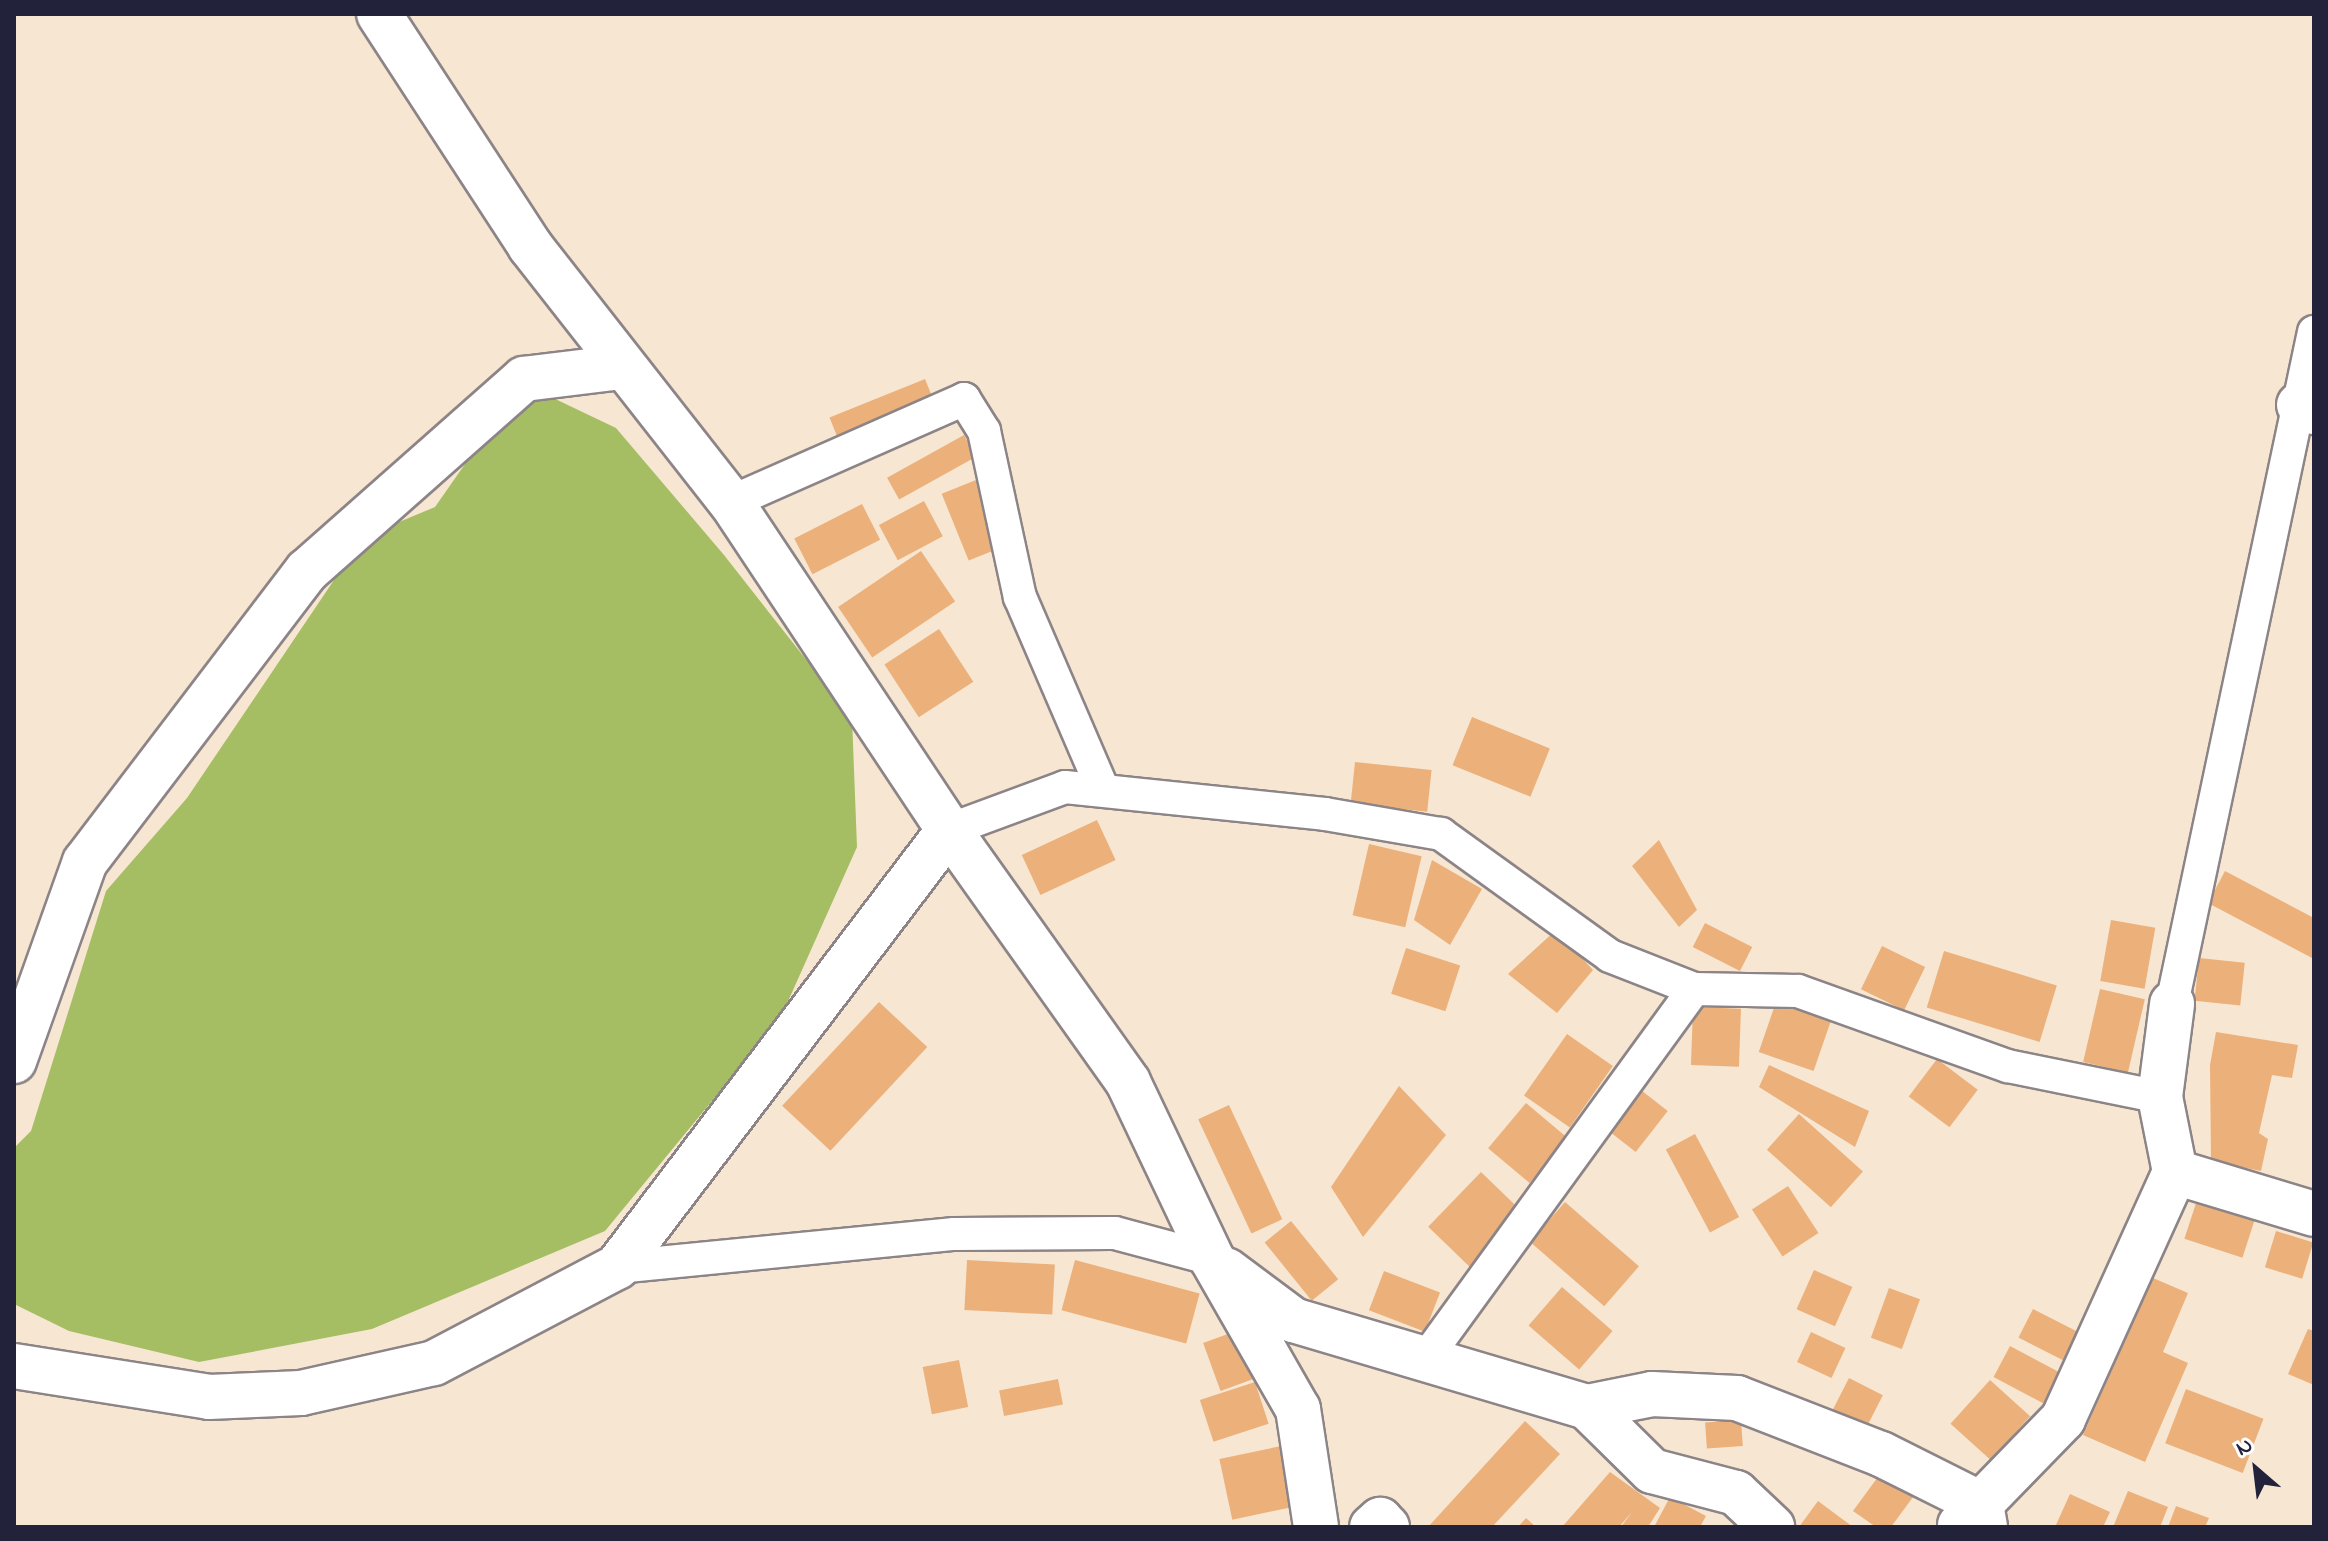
<!DOCTYPE html>
<style>
body{margin:0}
#map{position:relative;width:2328px;height:1541px;overflow:hidden;background:#f7e7d2;font-family:"Indie Flower",sans-serif}
div>[style]{position:absolute}
.green>*{inset:0;background:#a5be64}
.building>*{inset:0;background:#ecb07b;transform-origin:0 0}
.roads{filter:drop-shadow(2px 0 #8c8486) drop-shadow(-2px 0 #8c8486) drop-shadow(0 2px #8c8486) drop-shadow(0 -2px #8c8486)}
.street>*{height:32px;margin:-16px;padding:0 16px;transform-origin:16px;border-radius:16px;background:#fff}
.secondary>*{height:44px;margin:-22px;padding:0 22px;transform-origin:22px;border-radius:22px;background:#fff}
span{translate:-50% -50%;white-space:nowrap;text-align:center;line-height:1.15;-webkit-text-stroke:7px #fff;paint-order:stroke}
.frame{position:absolute;inset:0;border:16px solid #22223b;pointer-events:none}
.north{position:absolute;left:2216px;top:1429px;width:80px;height:80px;-webkit-text-stroke:6px #fff;paint-order:stroke;rotate:332deg;font-size:22px;font-weight:700;line-height:32px;text-align:center;color:#22223b}
.north::after{content:'';display:block;margin:auto;width:28px;height:36px;background:#22223b;clip-path:polygon(50% 0,100% 100%,50% 72%,0 100%)}
</style>
<div id="map">
<div class="green">
<i style="clip-path:polygon(549px 396px,616px 428px,724px 555px,852px 718px,857px 847px,781px 1017px,605px 1231px,372px 1329px,199px 1362px,69px 1331px,14px 1304px,14px 1148px,31px 1131px,106px 891px,187px 798px,363px 537px,435px 507px,500px 414px)"></i>
</div>
<div class="building">
<i style="left:925px;top:379px;width:24px;height:103px;rotate:68deg"></i>
<i style="left:964px;top:435px;width:25px;height:88px;rotate:61deg"></i>
<i style="left:976px;top:480px;width:72px;height:37px;rotate:68deg"></i>
<i style="left:924px;top:501px;width:40px;height:51px;rotate:62deg"></i>
<i style="left:862px;top:504px;width:40px;height:76px;rotate:63deg"></i>
<i style="left:921px;top:551px;width:61px;height:100px;rotate:56deg"></i>
<i style="left:939px;top:629px;width:63px;height:65px;rotate:57deg"></i>
<i style="left:1472px;top:717px;width:84px;height:52px;rotate:22deg"></i>
<i style="left:1355px;top:762px;width:77px;height:42px;rotate:6deg"></i>
<i style="left:1097px;top:820px;width:44px;height:83px;rotate:65deg"></i>
<i style="clip-path:polygon(1659px 840px,1697px 910px,1679px 927px,1632px 866px)"></i>
<i style="left:1369px;top:844px;width:54px;height:73px;rotate:13deg"></i>
<i style="clip-path:polygon(1432px 860px,1482px 889px,1450px 945px,1414px 920px)"></i>
<i style="clip-path:polygon(2225px 871px,2314px 918px,2314px 959px,2208px 903px)"></i>
<i style="left:2111px;top:920px;width:45px;height:62px;rotate:10deg"></i>
<i style="left:1705px;top:923px;width:53px;height:27px;rotate:27deg"></i>
<i style="clip-path:polygon(1556px 930px,1593px 970px,1557px 1013px,1508px 974px)"></i>
<i style="left:1882px;top:946px;width:48px;height:48px;rotate:26deg"></i>
<i style="left:1406px;top:948px;width:57px;height:48px;rotate:18deg"></i>
<i style="left:1944px;top:951px;width:118px;height:59px;rotate:17deg"></i>
<i style="left:2199px;top:958px;width:46px;height:43px;rotate:6deg"></i>
<i style="left:2100px;top:989px;width:46px;height:75px;rotate:13deg"></i>
<i style="left:879px;top:1002px;width:66px;height:142px;rotate:43deg"></i>
<i style="left:1776px;top:1002px;width:58px;height:53px;rotate:19deg"></i>
<i style="left:1693px;top:1007px;width:48px;height:58px;rotate:2deg"></i>
<i style="clip-path:polygon(2216px 1032px,2298px 1045px,2292px 1078px,2272px 1075px,2259px 1133px,2268px 1139px,2261px 1171px,2211px 1161px,2210px 1065px)"></i>
<i style="left:1567px;top:1034px;width:56px;height:75px;rotate:35deg"></i>
<i style="left:1937px;top:1059px;width:51px;height:47px;rotate:37deg"></i>
<i style="clip-path:polygon(1769px 1065px,1869px 1111px,1855px 1147px,1759px 1087px)"></i>
<i style="clip-path:polygon(1399px 1086px,1446px 1135px,1363px 1237px,1331px 1187px)"></i>
<i style="left:1637px;top:1087px;width:39px;height:52px;rotate:38deg"></i>
<i style="left:1526px;top:1103px;width:54px;height:59px;rotate:40deg"></i>
<i style="left:1229px;top:1105px;width:126px;height:34px;rotate:65deg"></i>
<i style="left:1799px;top:1114px;width:86px;height:48px;rotate:42deg"></i>
<i style="left:1695px;top:1134px;width:94px;height:33px;rotate:62deg"></i>
<i style="left:1481px;top:1172px;width:59px;height:76px;rotate:44deg"></i>
<i style="left:1788px;top:1186px;width:56px;height:43px;rotate:57deg"></i>
<i style="left:2198px;top:1197px;width:61px;height:44px;rotate:18deg"></i>
<i style="left:1565px;top:1202px;width:98px;height:53px;rotate:41deg"></i>
<i style="left:1291px;top:1221px;width:75px;height:34px;rotate:51deg"></i>
<i style="left:2276px;top:1231px;width:39px;height:38px;rotate:17deg"></i>
<i style="left:967px;top:1260px;width:88px;height:50px;rotate:3deg"></i>
<i style="left:1075px;top:1260px;width:129px;height:52px;rotate:15deg"></i>
<i style="left:1814px;top:1270px;width:42px;height:43px;rotate:24deg"></i>
<i style="left:1384px;top:1271px;width:60px;height:42px;rotate:21deg"></i>
<i style="clip-path:polygon(2153px 1278px,2188px 1293px,2163px 1352px,2188px 1363px,2145px 1462px,2083px 1435px)"></i>
<i style="left:1562px;top:1287px;width:67px;height:51px;rotate:41deg"></i>
<i style="left:1889px;top:1288px;width:33px;height:53px;rotate:20deg"></i>
<i style="left:2033px;top:1309px;width:55px;height:32px;rotate:27deg"></i>
<i style="clip-path:polygon(2308px 1329px,2314px 1331px,2314px 1385px,2288px 1374px)"></i>
<i style="left:1236px;top:1331px;width:51px;height:35px;rotate:70deg"></i>
<i style="left:1811px;top:1332px;width:38px;height:33px;rotate:25deg"></i>
<i style="left:2010px;top:1346px;width:57px;height:35px;rotate:28deg"></i>
<i style="left:959px;top:1360px;width:48px;height:37px;rotate:79deg"></i>
<i style="left:1849px;top:1378px;width:38px;height:38px;rotate:27deg"></i>
<i style="left:1058px;top:1379px;width:26px;height:60px;rotate:79deg"></i>
<i style="left:1990px;top:1380px;width:54px;height:59px;rotate:42deg"></i>
<i style="left:1255px;top:1382px;width:44px;height:58px;rotate:72deg"></i>
<i style="left:2186px;top:1389px;width:83px;height:58px;rotate:21deg"></i>
<i style="left:1741px;top:1420px;width:26px;height:36px;rotate:86deg"></i>
<i style="clip-path:polygon(1525px 1421px,1560px 1454px,1492px 1527px,1428px 1527px)"></i>
<i style="left:1281px;top:1446px;width:62px;height:63px;rotate:78deg"></i>
<i style="clip-path:polygon(1883px 1470px,1916px 1493px,1891px 1527px,1876px 1527px,1853px 1511px)"></i>
<i style="clip-path:polygon(1610px 1472px,1660px 1508px,1648px 1527px,1621px 1527px,1632px 1512px,1619px 1527px,1562px 1527px)"></i>
<i style="clip-path:polygon(2128px 1491px,2168px 1507px,2160px 1527px,2113px 1527px)"></i>
<i style="clip-path:polygon(2070px 1494px,2110px 1512px,2103px 1527px,2055px 1527px)"></i>
<i style="clip-path:polygon(1670px 1497px,1706px 1516px,1700px 1527px,1654px 1527px)"></i>
<i style="clip-path:polygon(1818px 1501px,1853px 1527px,1799px 1527px)"></i>
<i style="clip-path:polygon(2176px 1506px,2209px 1518px,2205px 1527px,2168px 1527px)"></i>
<i style="clip-path:polygon(1526px 1518px,1536px 1527px,1518px 1527px)"></i>
</div>
<div class="roads">
<div class="street">
<i style="left:731px;top:502px;width:255px;rotate:-23.8deg"></i>
<i style="left:964px;top:399px;width:38px;rotate:58deg"></i>
<i style="left:984px;top:431px;width:170px;rotate:77.8deg"></i>
<i style="left:1020px;top:597px;width:210px;rotate:66.7deg"></i>
<i style="left:949px;top:830px;width:124px;rotate:-20.3deg"></i>
<i style="left:1065px;top:787px;width:261px;rotate:5.9deg"></i>
<i style="left:1325px;top:814px;width:118px;rotate:9.8deg"></i>
<i style="left:1441px;top:834px;width:208px;rotate:35.8deg"></i>
<i style="left:1610px;top:956px;width:90px;rotate:21.4deg"></i>
<i style="left:1694px;top:989px;width:104px;rotate:1.1deg"></i>
<i style="left:1798px;top:991px;width:223px;rotate:19.7deg"></i>
<i style="left:2008px;top:1066px;width:155px;rotate:11.5deg"></i>
<i style="left:2172px;top:1004px;width:687px;rotate:-78.07deg"></i>
<i style="left:617px;top:1267px;width:339px;rotate:-5.6deg"></i>
<i style="left:954px;top:1234px;width:161px;rotate:-0.4deg"></i>
<i style="left:1115px;top:1233px;width:100px;rotate:15deg"></i>
<i style="left:1426px;top:1358px;width:456px;rotate:-54deg"></i>
</div>
<div class="secondary">
<i style="left:379px;top:14px;width:277px;rotate:56.9deg"></i>
<i style="left:530px;top:246px;width:325px;rotate:51.9deg"></i>
<i style="left:731px;top:502px;width:394px;rotate:56.4deg"></i>
<i style="left:949px;top:830px;width:309px;rotate:54.6deg"></i>
<i style="left:1128px;top:1082px;width:196px;rotate:64.6deg"></i>
<i style="left:1212px;top:1259px;width:173px;rotate:60.2deg"></i>
<i style="left:1298px;top:1409px;width:119px;rotate:81.3deg"></i>
<i style="left:2299px;top:405px;width:17px;rotate:25deg"></i>
<i style="left:14px;top:1061px;width:211px;rotate:-70.4deg"></i>
<i style="left:85px;top:862px;width:366px;rotate:-52.7deg"></i>
<i style="left:307px;top:571px;width:290px;rotate:-41.5deg"></i>
<i style="left:524px;top:379px;width:99px;rotate:-7deg"></i>
<i style="left:2175px;top:1172px;width:145px;rotate:16.8deg"></i>
<i style="left:1226px;top:1270px;width:84px;rotate:36.7deg"></i>
<i style="left:1293px;top:1320px;width:307px;rotate:16.5deg"></i>
<i style="left:1587px;top:1407px;width:66px;rotate:-11.3deg"></i>
<i style="left:1652px;top:1394px;width:85px;rotate:2.7deg"></i>
<i style="left:1737px;top:1398px;width:155px;rotate:21.3deg"></i>
<i style="left:1881px;top:1454px;width:112px;rotate:26.6deg"></i>
<i style="left:1981px;top:1504px;width:23px;rotate:80deg"></i>
<i style="left:14px;top:1366px;width:197px;rotate:9deg"></i>
<i style="left:209px;top:1397px;width:92px;rotate:-2.5deg"></i>
<i style="left:301px;top:1393px;width:136px;rotate:-12.7deg"></i>
<i style="left:434px;top:1363px;width:207px;rotate:-27.7deg"></i>
<i style="left:617px;top:1267px;width:549px;rotate:-52.78deg"></i>
<i style="left:1587px;top:1407px;width:91px;rotate:44.6deg"></i>
<i style="left:1652px;top:1471px;width:87px;rotate:14.7deg"></i>
<i style="left:1736px;top:1493px;width:50px;rotate:43.4deg"></i>
<i style="left:1960px;top:1525px;width:148px;rotate:-45.8deg"></i>
<i style="left:2063px;top:1419px;width:271px;rotate:-65.6deg"></i>
<i style="left:2175px;top:1172px;width:76px;rotate:-101.3deg"></i>
<i style="left:2160px;top:1097px;width:94px;rotate:-82.6deg"></i>
<i style="left:1372px;top:1527px;width:11px;rotate:-41deg"></i>
<i style="left:1380px;top:1520px;width:10px;rotate:45deg"></i>
</div>
</div>
<div class="frame"></div>
<div class="north">N</div>
</div>
